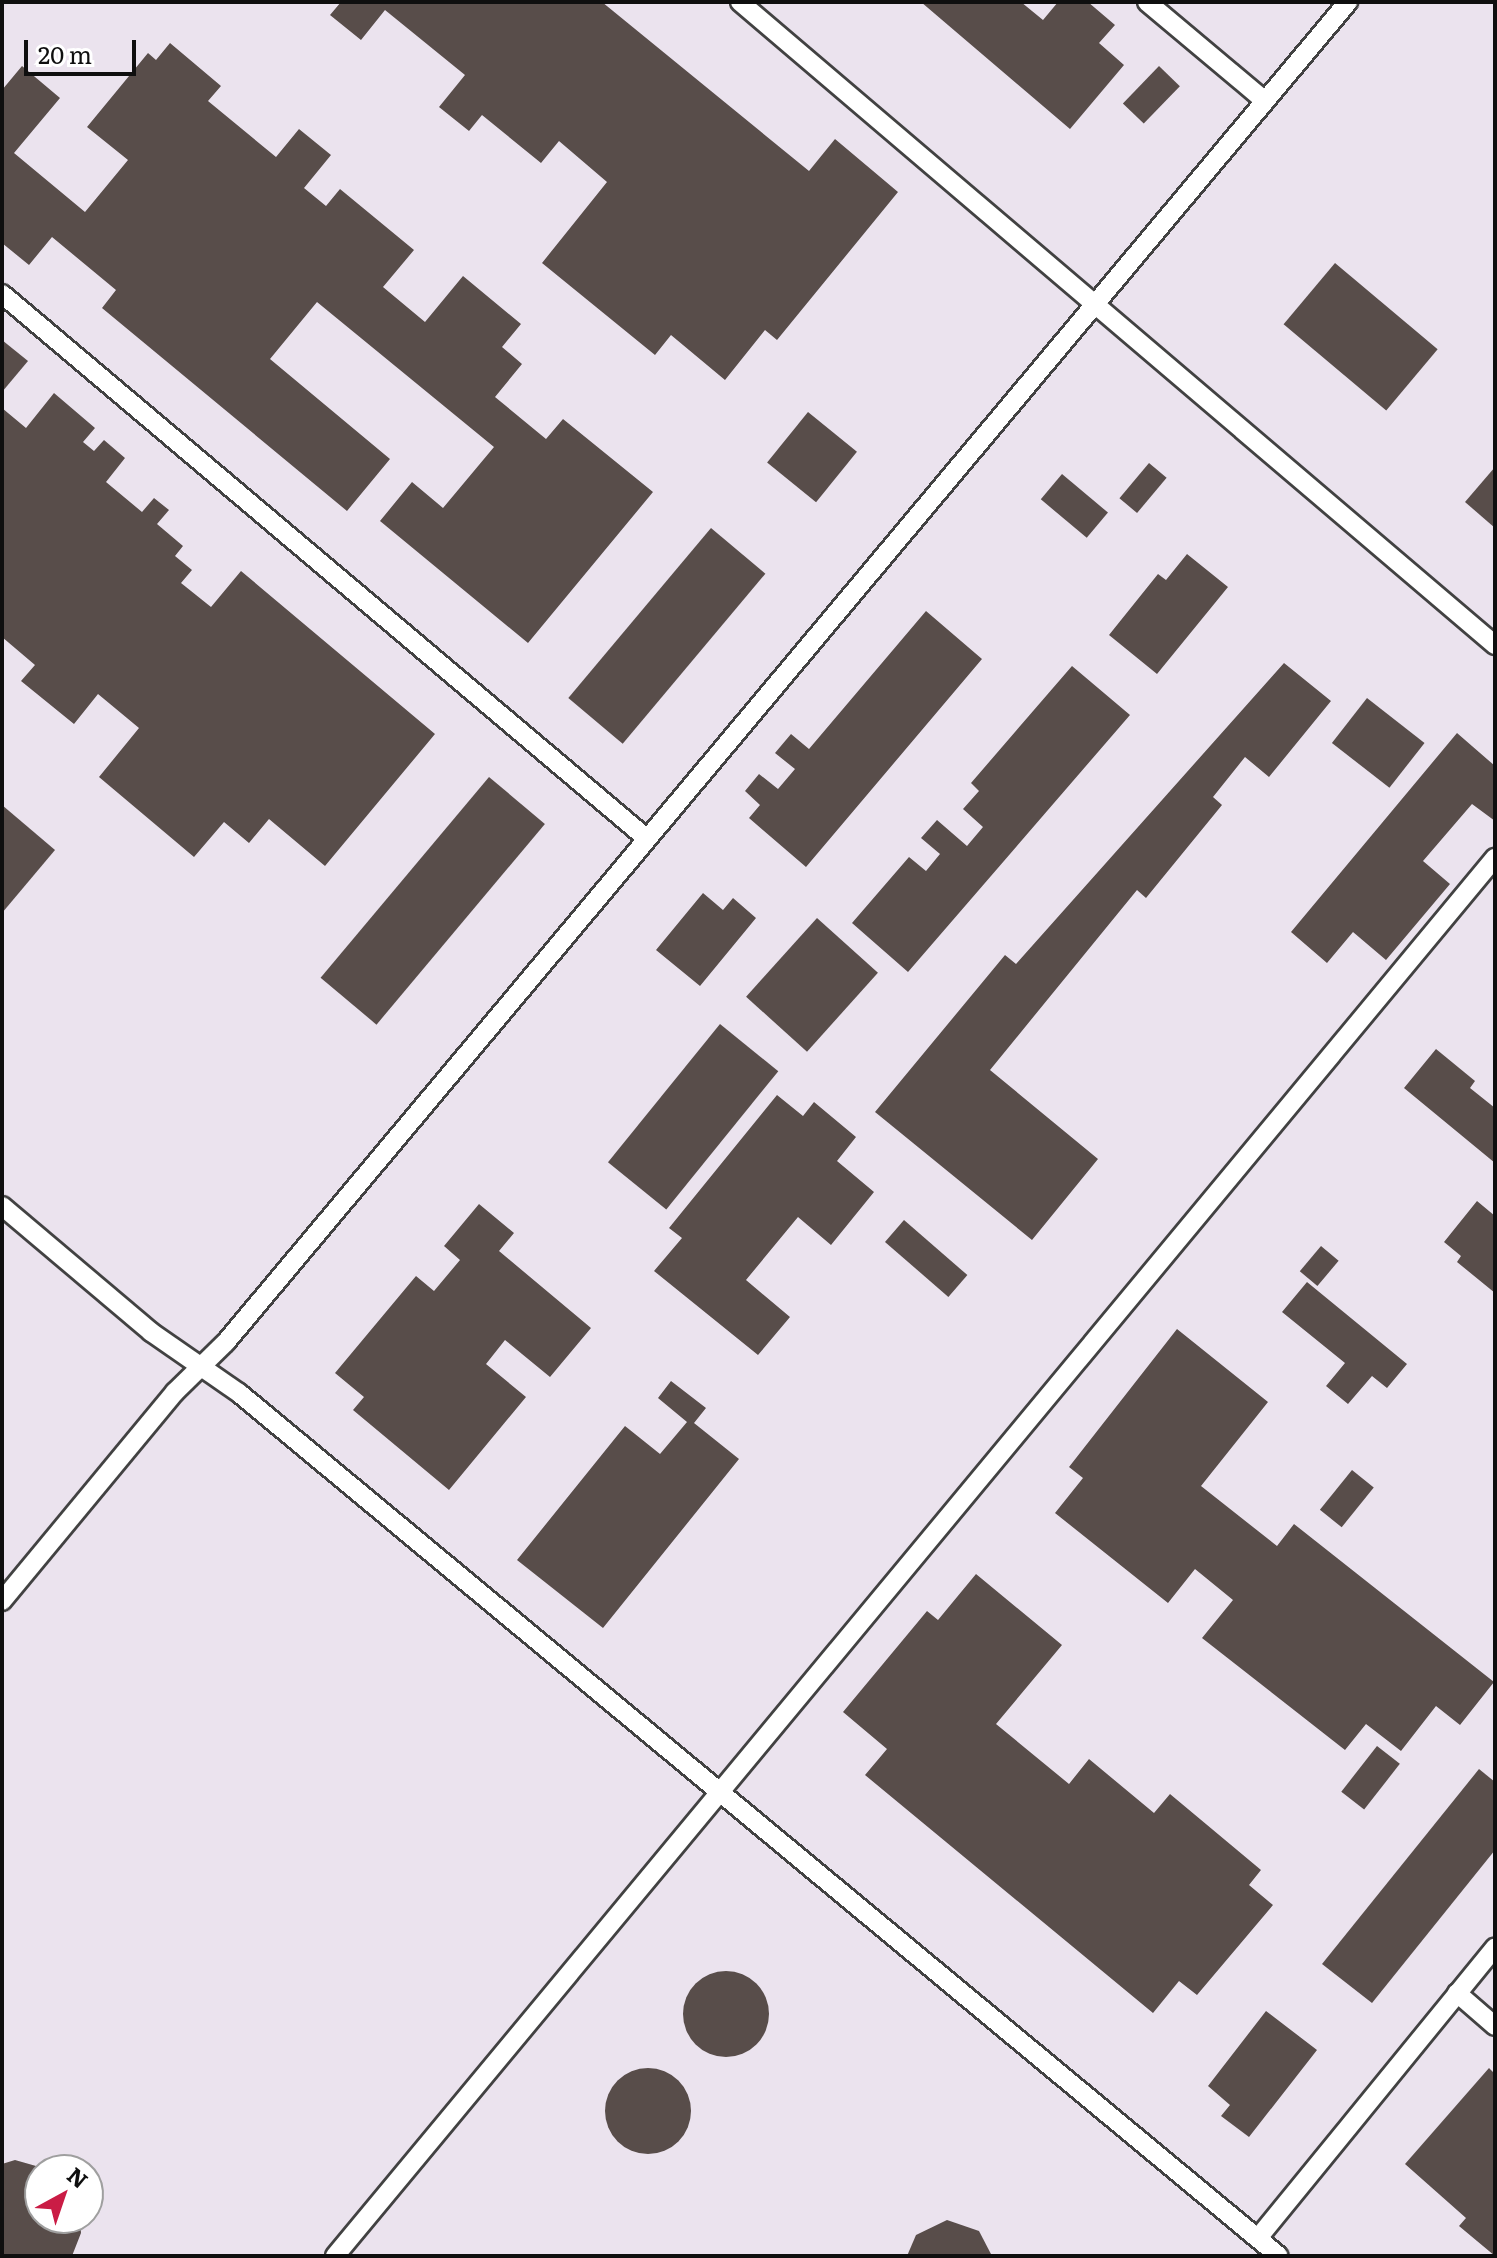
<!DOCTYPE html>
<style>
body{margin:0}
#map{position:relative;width:1497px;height:2258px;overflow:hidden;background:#fff9f0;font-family:Literata,serif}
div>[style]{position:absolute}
.industrial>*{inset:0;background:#ebe3ee}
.building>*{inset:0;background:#584d4a;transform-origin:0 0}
.round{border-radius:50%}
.roads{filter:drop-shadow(2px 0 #424242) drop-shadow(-2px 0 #424242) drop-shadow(0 2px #424242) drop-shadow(0 -2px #424242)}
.service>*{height:18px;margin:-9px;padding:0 9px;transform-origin:9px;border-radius:9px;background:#fff}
span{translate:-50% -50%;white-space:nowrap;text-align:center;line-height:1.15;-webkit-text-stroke:8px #fff;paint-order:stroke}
.frame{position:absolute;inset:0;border:4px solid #0f0f0f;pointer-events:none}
.north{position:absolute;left:24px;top:2154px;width:80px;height:80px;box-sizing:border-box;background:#fff;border:2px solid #9f9f9f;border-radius:50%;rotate:40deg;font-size:22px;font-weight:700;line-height:32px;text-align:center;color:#0f0f0f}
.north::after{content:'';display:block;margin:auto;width:28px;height:36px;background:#ca1c45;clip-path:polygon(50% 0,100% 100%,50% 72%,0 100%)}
.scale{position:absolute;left:24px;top:40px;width:112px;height:36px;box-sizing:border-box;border:4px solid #0f0f0f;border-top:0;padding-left:10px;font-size:24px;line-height:28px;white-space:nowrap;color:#0f0f0f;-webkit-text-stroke:6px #fff;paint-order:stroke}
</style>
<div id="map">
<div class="industrial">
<i style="clip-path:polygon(evenodd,2px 2px,1495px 2px,1495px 2256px,2px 2256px,2px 2px,40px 2170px,88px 2170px,88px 2218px,40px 2218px,40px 2170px)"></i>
</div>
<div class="building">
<i style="clip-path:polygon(341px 2px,602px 2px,809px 171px,835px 139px,898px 192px,777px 340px,765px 330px,725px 380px,671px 335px,655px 355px,542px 263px,607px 182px,559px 141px,541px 163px,482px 115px,469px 131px,439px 107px,465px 75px,385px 10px,361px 40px,330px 15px)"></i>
<i style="clip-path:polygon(921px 2px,1021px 2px,1043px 20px,1058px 2px,1088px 2px,1115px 25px,1099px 43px,1124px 65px,1070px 129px)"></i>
<i style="clip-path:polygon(170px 43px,221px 86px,208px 101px,276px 157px,299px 129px,331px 155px,304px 188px,326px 206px,340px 189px,414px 250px,383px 287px,425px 322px,463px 276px,521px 324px,502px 347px,522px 364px,495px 397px,546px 439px,563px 419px,653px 492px,528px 643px,380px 521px,412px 482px,443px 508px,494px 447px,317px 302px,270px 359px,390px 459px,347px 511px,102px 308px,116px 290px,52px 237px,29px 265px,2px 243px,2px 90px,22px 66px,60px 98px,14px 153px,85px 212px,128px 160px,87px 127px,148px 53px,156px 60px)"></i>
<i style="left:1159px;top:66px;width:29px;height:52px;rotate:44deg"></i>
<i style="left:1335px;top:263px;width:134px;height:80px;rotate:40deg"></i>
<i style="clip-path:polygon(2px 340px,28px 361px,2px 392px)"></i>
<i style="clip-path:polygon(54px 393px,95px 428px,83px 442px,94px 451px,104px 440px,125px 458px,106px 482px,142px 512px,154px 498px,169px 510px,157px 524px,183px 546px,175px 556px,192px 570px,181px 583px,211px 607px,241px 571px,435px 734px,325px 866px,269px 819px,249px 843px,224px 822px,194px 857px,99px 777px,139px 728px,98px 694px,74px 724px,21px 681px,35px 665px,2px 637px,2px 408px,26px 428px)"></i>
<i style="left:808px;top:412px;width:63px;height:65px;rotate:39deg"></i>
<i style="left:1149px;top:463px;width:23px;height:46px;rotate:40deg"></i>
<i style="clip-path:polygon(1495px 467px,1495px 528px,1465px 502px)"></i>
<i style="left:1062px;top:474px;width:60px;height:33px;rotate:40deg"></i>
<i style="left:711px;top:528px;width:71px;height:222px;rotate:40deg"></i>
<i style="clip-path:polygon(1187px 554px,1228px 587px,1157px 674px,1109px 635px,1158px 574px,1166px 580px)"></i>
<i style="clip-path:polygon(926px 611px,982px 659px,806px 867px,749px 818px,760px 805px,745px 791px,759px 774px,778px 789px,795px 769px,775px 753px,791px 734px,809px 749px)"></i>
<i style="clip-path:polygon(1284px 663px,1331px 701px,1269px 777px,1245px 757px,1213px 797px,1222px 805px,1146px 898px,1137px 890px,990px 1070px,1098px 1159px,1032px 1240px,875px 1112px,1005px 955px,1016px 964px)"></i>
<i style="clip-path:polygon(1072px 666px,1130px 715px,908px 972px,852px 923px,909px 857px,926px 871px,940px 854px,921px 838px,937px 820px,967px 846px,983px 827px,963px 809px,979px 791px,971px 783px)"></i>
<i style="left:1367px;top:698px;width:73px;height:57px;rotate:38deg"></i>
<i style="clip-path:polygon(1457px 733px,1495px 766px,1495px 821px,1472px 804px,1423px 861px,1450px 884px,1386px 960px,1353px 932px,1327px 963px,1291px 932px)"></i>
<i style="left:489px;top:777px;width:73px;height:262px;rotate:40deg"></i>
<i style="clip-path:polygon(2px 805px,55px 850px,2px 913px)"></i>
<i style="clip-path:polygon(703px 893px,723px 910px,733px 898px,756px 918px,700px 986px,656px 950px)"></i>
<i style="left:817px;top:918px;width:82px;height:106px;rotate:42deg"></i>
<i style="left:720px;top:1024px;width:75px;height:178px;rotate:39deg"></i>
<i style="clip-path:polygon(1436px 1049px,1475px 1081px,1470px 1088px,1495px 1108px,1495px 1163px,1404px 1088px)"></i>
<i style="clip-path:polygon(777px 1095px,803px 1116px,814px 1102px,856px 1137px,837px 1161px,874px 1192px,831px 1245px,798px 1217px,746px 1280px,790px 1317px,758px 1355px,654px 1271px,682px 1238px,669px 1228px)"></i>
<i style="clip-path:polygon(1477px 1201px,1495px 1216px,1495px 1293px,1457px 1262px,1461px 1256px,1444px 1242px)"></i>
<i style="clip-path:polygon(479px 1204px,514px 1233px,499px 1251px,591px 1328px,550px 1377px,505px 1340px,486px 1364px,526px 1397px,449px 1490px,353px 1410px,364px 1397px,335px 1373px,416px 1276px,434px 1291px,460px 1260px,444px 1246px)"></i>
<i style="left:904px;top:1220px;width:84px;height:29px;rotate:41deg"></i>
<i style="left:1321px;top:1246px;width:23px;height:33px;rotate:40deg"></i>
<i style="clip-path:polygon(1307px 1282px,1407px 1364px,1387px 1388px,1372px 1376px,1348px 1404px,1326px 1386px,1345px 1363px,1282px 1312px)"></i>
<i style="clip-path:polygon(1177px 1329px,1268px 1402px,1201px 1486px,1277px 1546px,1294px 1524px,1494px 1682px,1460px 1725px,1436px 1706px,1401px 1751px,1366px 1724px,1345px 1750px,1202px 1638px,1233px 1600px,1195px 1569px,1168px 1603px,1055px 1513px,1083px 1478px,1069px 1467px)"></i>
<i style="clip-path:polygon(671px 1381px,706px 1408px,694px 1423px,739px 1459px,603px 1628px,517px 1560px,625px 1426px,660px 1454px,687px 1422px,658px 1398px)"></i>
<i style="left:1352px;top:1470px;width:28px;height:51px;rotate:39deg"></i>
<i style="clip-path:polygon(976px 1574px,1062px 1645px,996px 1724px,1069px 1784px,1089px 1759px,1154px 1813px,1170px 1794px,1261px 1870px,1249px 1885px,1273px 1905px,1197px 1995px,1179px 1981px,1153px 2013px,865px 1775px,887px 1749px,843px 1712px,927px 1611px,938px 1620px)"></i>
<i style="left:1377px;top:1746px;width:29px;height:58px;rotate:38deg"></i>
<i style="clip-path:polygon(1479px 1769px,1495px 1782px,1495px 1850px,1372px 2003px,1322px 1964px)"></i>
<i class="round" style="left:683px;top:1971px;width:86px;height:86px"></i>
<i style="clip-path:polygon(1266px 2011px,1317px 2050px,1249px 2137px,1221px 2116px,1230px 2105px,1208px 2086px)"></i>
<i class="round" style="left:605px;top:2068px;width:86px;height:86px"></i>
<i style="clip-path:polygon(1489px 2068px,1495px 2074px,1495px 2256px,1459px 2226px,1466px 2218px,1405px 2164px)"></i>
<i style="clip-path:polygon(15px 2160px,50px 2170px,40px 2170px,40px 2218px,80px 2218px,81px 2233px,72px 2256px,2px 2256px,2px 2164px)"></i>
<i style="clip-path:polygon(947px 2220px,979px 2231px,992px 2256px,907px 2256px,916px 2235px)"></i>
</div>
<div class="roads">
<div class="service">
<i style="left:740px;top:2px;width:992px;rotate:40.42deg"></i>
<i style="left:1147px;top:2px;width:154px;rotate:40deg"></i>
<i style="left:2px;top:294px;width:842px;rotate:40.18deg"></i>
<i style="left:2px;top:1206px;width:195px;rotate:40.2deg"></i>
<i style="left:151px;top:1332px;width:107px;rotate:34.7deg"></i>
<i style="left:239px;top:1393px;width:1351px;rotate:39.69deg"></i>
<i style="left:2px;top:1601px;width:271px;rotate:-50.4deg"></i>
<i style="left:175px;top:1392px;width:71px;rotate:-44.4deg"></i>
<i style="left:226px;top:1342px;width:1748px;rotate:-50.06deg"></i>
<i style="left:1457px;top:1993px;width:50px;rotate:41deg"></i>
<i style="left:1258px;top:2238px;width:375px;rotate:-50.8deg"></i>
<i style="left:335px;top:2256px;width:1817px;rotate:-50.32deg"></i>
</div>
</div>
<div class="frame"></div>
<div class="north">N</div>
<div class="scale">20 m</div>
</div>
